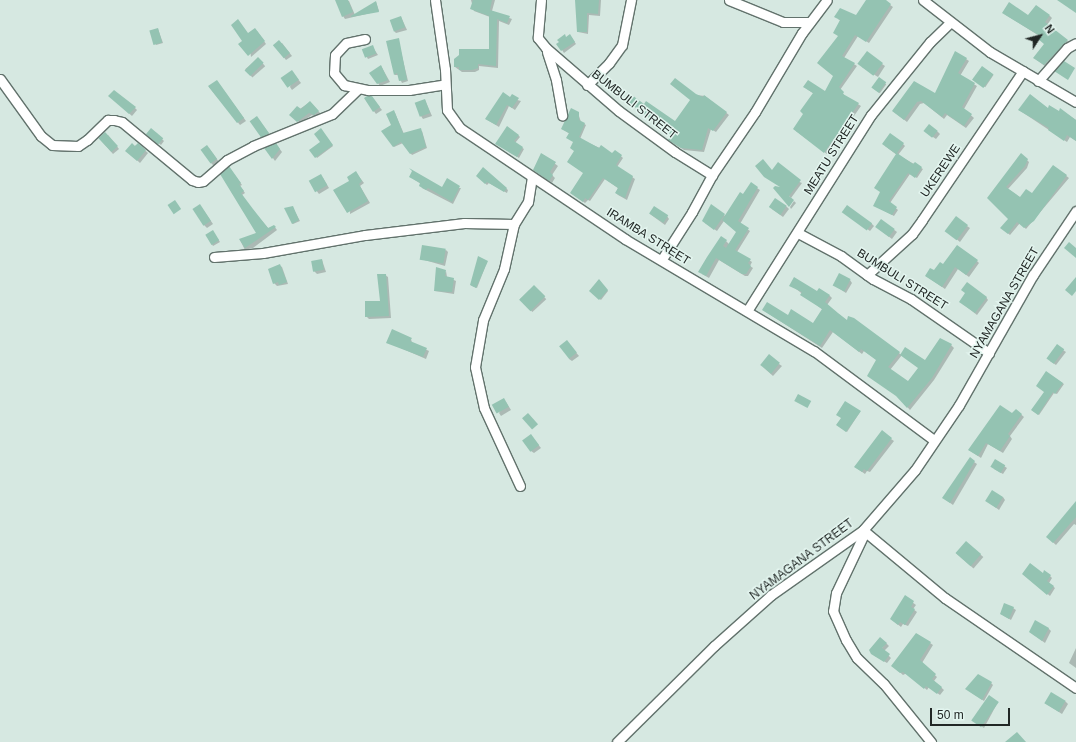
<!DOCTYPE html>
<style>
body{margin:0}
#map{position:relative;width:1076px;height:742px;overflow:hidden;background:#d6e8e1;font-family:Helvetica,sans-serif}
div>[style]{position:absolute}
.shadow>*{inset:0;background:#0003;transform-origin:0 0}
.building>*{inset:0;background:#94c3b2;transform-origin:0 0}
.roads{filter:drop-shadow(1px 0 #62726c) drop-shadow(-1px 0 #62726c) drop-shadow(0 1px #62726c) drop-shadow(0 -1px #62726c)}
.street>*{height:9px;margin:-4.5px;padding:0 4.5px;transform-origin:4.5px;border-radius:4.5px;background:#fff}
span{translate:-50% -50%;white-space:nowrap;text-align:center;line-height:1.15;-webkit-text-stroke:3px #e3f5ef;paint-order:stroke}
.street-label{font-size:12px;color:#212725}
.north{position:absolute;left:1020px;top:16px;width:40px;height:40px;-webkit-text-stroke:3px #e3f5ef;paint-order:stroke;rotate:54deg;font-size:11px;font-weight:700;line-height:16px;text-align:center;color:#212725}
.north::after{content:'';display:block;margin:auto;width:14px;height:18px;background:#212725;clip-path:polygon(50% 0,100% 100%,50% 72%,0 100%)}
.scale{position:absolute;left:930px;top:708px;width:80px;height:18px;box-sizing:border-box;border:2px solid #212725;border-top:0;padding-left:5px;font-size:12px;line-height:14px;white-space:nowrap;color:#212725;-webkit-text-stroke:3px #e3f5ef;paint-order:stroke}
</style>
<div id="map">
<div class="shadow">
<i style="clip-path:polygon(342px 0,349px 1px,355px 15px,376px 2px,379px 11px,345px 19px,343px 16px)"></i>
<i style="clip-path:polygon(471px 0,495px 0,492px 11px,512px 19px,509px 25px,499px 21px,498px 68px,479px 66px,479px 70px,475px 72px,462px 72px,455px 67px,490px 50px,490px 17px,474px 11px)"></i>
<i style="clip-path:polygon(576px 0,601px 0,600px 16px,589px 15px,588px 34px,578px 32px)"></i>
<i style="clip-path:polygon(867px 0,883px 0,893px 7px,869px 43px,858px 36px,844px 58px,857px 66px,840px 90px,845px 96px,861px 106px,827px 154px,796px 131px,814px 94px,807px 89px,825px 92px,834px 76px,841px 21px,838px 19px,856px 16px)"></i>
<i style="clip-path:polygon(1006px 15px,1050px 16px,1052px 18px,1047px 25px,1070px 43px,1046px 67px,1037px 60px,1045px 44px,1041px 37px)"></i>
<i style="clip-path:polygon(401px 17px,407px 30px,396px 33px,394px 31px)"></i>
<i style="clip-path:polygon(158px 29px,163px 43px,156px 45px,152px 31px)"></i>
<i style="clip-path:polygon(257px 31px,266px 44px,251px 57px,248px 34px)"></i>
<i style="clip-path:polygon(567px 38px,572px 38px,576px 44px,564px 53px,562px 50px)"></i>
<i style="clip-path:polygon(398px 39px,408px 81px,402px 83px,398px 75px,395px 75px,388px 41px)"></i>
<i style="clip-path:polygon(282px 43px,292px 56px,286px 60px,274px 45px)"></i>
<i style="clip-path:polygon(372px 46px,378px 55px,368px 59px,363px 50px)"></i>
<i style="left:258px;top:58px;width:11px;height:17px;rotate:49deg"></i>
<i style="clip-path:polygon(966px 59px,969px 61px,960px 76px,977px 86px,964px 109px,974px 118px,966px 128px,947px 115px,944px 119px,924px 103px,920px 104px,907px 122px,893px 111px,936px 94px)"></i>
<i style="clip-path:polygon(882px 64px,885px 66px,878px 77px,862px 67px)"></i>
<i style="clip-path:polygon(381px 66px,390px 82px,380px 86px,378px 83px)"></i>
<i style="left:982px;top:67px;width:14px;height:15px;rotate:34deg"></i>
<i style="clip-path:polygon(294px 74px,301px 83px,292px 90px,290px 87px)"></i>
<i style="left:879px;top:79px;width:9px;height:11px;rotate:36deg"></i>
<i style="clip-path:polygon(217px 81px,246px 121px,240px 125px,209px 87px)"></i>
<i style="clip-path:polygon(696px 95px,705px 96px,729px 115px,716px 132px,711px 129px,704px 152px,684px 150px,672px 142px,672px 136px,644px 106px,675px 123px)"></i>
<i style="clip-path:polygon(112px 98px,135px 108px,137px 110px,132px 116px)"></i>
<i style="clip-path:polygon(510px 98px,521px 101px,515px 110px,509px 106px,499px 127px,486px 119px)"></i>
<i style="clip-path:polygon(365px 99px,374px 100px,382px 110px,376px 114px)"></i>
<i style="clip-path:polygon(425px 100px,432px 116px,423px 119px,421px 116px)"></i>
<i style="clip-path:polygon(310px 102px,320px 113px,314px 117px,312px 115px,300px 123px,291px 115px)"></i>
<i style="clip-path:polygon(1048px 109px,1059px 112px,1061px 110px,1076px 120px,1076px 141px,1070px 137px,1067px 142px,1019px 110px)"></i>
<i style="clip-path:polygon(395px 113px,404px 134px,422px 131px,427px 148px,412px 155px,403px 143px,394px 147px,383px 131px,392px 125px)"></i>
<i style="clip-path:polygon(578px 113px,581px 122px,586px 125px,580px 139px,613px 154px,615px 151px,623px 158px,617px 167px,635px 179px,627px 200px,618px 195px,616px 193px,618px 188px,605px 179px,590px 201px,588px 200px,585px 203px,571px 193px,584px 173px,568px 162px,575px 151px,571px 148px,574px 142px,570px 134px,562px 129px)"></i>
<i style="clip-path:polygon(259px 120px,271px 136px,264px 138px,261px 136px)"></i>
<i style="clip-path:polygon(151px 129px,164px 141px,161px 145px,149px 136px)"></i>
<i style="clip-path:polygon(321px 130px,333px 146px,317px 158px,311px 150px,321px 142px)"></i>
<i style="clip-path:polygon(937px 131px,940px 134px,936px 139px,927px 133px)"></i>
<i style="clip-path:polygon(108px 135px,119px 149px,113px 154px,99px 138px)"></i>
<i style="clip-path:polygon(518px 135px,520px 137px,515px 143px,524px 149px,519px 158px,498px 145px)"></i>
<i style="clip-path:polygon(138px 144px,148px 153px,140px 163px,127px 151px)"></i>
<i style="clip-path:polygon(276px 144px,282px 152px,275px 161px,266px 148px)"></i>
<i style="clip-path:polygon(903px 144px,905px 146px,898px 155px,923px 169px,917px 178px,910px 174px,890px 203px,898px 210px,894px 216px,875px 206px,897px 155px,885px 146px)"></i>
<i style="clip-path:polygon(209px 148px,219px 162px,214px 166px,211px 163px)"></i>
<i style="clip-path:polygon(542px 154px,558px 166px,552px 175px,555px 178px,552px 183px,537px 172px)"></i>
<i style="clip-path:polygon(1021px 155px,1029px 162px,1027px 168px,1008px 189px,1021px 198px,1033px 195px,1053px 166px,1069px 178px,1026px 229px,1020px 223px,1010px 235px,1004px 230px,1009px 219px,989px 198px)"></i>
<i style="clip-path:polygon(483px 169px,508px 190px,507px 193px,489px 183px,487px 185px,477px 176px)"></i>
<i style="clip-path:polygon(231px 170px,242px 185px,240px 186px,245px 193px,242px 195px,255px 213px,269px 229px,274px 226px,277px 230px,253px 248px,245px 250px,240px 240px,257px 233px)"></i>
<i style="clip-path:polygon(772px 171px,802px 183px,791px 198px,781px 188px)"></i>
<i style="clip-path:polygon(357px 174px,364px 183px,360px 186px,370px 203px,350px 214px,351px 181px)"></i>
<i style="clip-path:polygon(323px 178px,329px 188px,319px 194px,310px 182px)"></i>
<i style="clip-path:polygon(412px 178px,443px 188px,461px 188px,453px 204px,422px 188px,421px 184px)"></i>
<i style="clip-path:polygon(751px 184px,760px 190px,740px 224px,750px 231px,737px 252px,752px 262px,750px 266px,753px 268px,748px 276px,745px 276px,719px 260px,709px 278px,702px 274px,726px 241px,729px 244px,737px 232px,724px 221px,717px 231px,705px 223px,724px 215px,726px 217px)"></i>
<i style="clip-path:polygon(794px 201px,796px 203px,791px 209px,790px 207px)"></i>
<i style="clip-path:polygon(786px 206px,789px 209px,783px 217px,772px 209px)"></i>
<i style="clip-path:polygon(202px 208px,213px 224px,207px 228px,204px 225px)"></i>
<i style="clip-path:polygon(293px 208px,300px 221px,293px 224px,292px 223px)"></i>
<i style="clip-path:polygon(650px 214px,667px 216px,669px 219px,665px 225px)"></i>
<i style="clip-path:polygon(846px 214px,871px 223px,874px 226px,870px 231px)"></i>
<i style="clip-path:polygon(881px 220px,897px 232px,892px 239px,879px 229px)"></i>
<i style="clip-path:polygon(967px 226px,970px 228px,960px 242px,949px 233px)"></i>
<i style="clip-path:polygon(213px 232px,220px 242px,213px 246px,206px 235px)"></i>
<i style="clip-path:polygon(446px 250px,448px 252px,445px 266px,421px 259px)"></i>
<i style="clip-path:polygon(322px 260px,326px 272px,317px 274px,314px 271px)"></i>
<i style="clip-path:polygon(977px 261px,979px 263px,969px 277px,958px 269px,945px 289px,926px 276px,943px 265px)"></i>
<i style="clip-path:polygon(487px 262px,477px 288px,472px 286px,471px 285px)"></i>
<i style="clip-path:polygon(279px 265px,282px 267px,288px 284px,277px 286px,274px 283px)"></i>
<i style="clip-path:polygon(446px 271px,447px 277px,456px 281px,454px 294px,435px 291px)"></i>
<i style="clip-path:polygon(385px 275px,388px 277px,391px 318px,369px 319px,366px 316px,381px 302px)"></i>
<i style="clip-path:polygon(599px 280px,608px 291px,601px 300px,590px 291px)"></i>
<i style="clip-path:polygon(850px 280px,852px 283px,846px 293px,834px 285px)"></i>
<i style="clip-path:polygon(evenodd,791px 285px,817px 292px,819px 289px,830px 296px,832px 298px,827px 305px,847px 321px,902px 355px,925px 361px,951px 345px,954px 348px,934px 380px,910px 410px,899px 398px,877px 360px,864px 351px,862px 354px,833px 332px,822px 348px,763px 310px,813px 324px,823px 310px,791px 285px,902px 355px,919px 368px,908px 382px,890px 370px,902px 355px)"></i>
<i style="left:534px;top:286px;width:18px;height:19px;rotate:47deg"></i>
<i style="clip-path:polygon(986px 297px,988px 300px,977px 315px,963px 304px)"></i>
<i style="clip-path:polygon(411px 339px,412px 343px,429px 351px,426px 359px,387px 342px)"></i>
<i style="clip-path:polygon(569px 344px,579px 356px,572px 361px,569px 359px)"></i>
<i style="clip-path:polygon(1063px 350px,1066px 352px,1056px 365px,1050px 361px)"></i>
<i style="clip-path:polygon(779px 364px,782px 366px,773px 376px,763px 367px)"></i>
<i style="clip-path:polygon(1046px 372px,1064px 384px,1057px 394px,1054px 393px,1039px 415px,1033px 411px,1045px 392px)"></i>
<i style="clip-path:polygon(506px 402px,511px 410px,501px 416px,499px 413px)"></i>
<i style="clip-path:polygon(1016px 410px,1024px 417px,1010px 436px,1012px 439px,1003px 453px,988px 444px,981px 458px,969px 450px)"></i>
<i style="clip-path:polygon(860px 412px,847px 432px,837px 425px,842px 418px)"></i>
<i style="clip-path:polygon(533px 438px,541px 448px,534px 453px,531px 451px)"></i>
<i style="clip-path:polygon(891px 439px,894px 441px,870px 472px,867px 471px,865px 474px,855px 467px)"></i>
<i style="clip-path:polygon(974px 462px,977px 464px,953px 505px,946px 500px)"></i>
<i style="clip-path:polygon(1004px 466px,1007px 468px,1003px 474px,994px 469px)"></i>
<i style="clip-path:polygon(1003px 497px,1005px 500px,999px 510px,987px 501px)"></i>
<i style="clip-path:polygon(1076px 506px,1076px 525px,1074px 524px,1056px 545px,1047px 537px)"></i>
<i style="left:966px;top:542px;width:23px;height:15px;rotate:41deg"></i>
<i style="clip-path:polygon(1023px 573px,1050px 576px,1052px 578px,1049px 583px,1055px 588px,1050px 596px)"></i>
<i style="clip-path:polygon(905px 597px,916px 605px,913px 609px,917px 612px,908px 626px,903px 624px,901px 627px,891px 619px)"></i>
<i style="clip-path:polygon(1013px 608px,1016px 610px,1011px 620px,1001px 614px)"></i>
<i style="clip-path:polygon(1048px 628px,1051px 631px,1045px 643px,1030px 632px)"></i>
<i style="clip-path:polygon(917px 634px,933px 645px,922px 663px,937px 677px,934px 681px,944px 690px,940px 695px,929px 687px,927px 690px,907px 673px,903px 675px,893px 666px)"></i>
<i style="clip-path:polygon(886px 643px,889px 646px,884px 651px,891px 658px,887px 663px,875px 656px)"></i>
<i style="clip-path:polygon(1076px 648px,1076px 668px,1069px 663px)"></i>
<i style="clip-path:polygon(991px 683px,993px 685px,984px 701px,969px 691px)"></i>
<i style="clip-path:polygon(1065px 701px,1068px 704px,1062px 714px,1045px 703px)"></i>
<i style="clip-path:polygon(998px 702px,984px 728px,975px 722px)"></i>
</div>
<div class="building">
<i style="clip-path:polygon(335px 0,348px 0,353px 12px,342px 17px)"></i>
<i style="clip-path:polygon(473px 0,492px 0,490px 10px,510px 16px,507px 23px,497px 19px,496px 66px,478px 64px,478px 68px,472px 70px,459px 70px,459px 67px,454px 67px,454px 59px,459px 55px,459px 49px,489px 49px,489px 16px,470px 9px)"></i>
<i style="clip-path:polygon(575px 0,599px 0,598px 14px,587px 13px,587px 32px,577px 32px)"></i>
<i style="clip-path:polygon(866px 0,886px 0,891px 4px,866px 42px,855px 35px,842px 56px,855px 63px,839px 87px,844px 92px,843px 94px,859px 103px,824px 153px,793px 129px,803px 114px,800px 111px,813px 93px,803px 87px,808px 80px,825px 91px,833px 76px,817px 63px,838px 36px,833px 33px,840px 20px,834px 17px,840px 8px,856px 15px)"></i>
<i style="clip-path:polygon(1057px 0,1076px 0,1076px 13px)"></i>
<i style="clip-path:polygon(376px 1px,379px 12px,351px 17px,351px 16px)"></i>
<i style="clip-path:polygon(1009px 2px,1028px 15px,1036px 5px,1050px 15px,1045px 22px,1068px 40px,1044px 65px,1033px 58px,1044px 44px,1038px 39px,1040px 36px,1002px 13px)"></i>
<i style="left:401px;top:16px;width:12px;height:12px;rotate:70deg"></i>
<i style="clip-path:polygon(238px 19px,248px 33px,255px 28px,265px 41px,248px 56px,238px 44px,242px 41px,231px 25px)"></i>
<i style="left:158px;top:28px;width:15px;height:9px;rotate:74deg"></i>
<i style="clip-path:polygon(565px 34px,566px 37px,570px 34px,575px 42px,561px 51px,556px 44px,559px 42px,557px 40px)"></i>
<i style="clip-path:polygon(399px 38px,407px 80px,399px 81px,397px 73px,394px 75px,386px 41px)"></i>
<i style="left:279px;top:40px;width:17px;height:8px;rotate:50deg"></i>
<i style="left:373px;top:45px;width:9px;height:12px;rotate:69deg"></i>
<i style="left:867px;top:51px;width:20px;height:16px;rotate:37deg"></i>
<i style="clip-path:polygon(955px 51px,967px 58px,958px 73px,975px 83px,962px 107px,972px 114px,964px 126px,945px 113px,942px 117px,921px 101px,917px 102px,904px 120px,892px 111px,914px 81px,935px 93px)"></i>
<i style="left:258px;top:57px;width:8px;height:19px;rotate:45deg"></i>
<i style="clip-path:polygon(1064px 61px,1075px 68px,1068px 80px,1054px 71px)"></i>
<i style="clip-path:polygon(381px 65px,388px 80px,377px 84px,369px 73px)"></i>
<i style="left:982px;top:66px;width:14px;height:17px;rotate:36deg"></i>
<i style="left:292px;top:70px;width:12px;height:14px;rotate:55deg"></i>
<i style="left:879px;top:77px;width:9px;height:13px;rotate:36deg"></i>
<i style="clip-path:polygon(675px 78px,696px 94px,703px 97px,704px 95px,727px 112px,713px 131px,708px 128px,702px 150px,681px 148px,668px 140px,671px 135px,627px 101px,632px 95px,644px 104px,646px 101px,675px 121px,690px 100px,670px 84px)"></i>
<i style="clip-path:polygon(217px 80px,244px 118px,237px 123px,208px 86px)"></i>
<i style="clip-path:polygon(114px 90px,136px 107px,129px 114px,108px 96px)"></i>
<i style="clip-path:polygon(503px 92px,510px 97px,512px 94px,519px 98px,512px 108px,507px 105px,496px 125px,485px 119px)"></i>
<i style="clip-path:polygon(1030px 94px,1048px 108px,1049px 105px,1059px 111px,1060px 108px,1076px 120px,1076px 141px,1067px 135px,1064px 141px,1048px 130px,1049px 128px,1018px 110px)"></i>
<i style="clip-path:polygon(367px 96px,372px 96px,380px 107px,373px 112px,364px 98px)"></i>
<i style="left:425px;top:99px;width:15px;height:11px;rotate:70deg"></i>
<i style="clip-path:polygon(310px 101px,319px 111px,314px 115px,309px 113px,297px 122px,289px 115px,297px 106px,301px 109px)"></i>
<i style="clip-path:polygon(571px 108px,579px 112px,579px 120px,585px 123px,579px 137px,599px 148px,601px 145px,612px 153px,615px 150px,622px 155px,616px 165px,633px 176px,625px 198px,615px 193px,618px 188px,603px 178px,588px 200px,585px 198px,583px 202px,570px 193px,583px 173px,567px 162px,574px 151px,570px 148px,573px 142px,566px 138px,569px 133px,561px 129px)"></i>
<i style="clip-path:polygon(394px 110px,403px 133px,421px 128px,426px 147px,410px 154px,401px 142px,393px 147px,381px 131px,391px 125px,386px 114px)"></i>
<i style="left:257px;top:116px;width:21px;height:9px;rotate:55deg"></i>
<i style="left:929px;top:124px;width:11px;height:9px;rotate:38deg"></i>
<i style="clip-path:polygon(507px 126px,519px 135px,514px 141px,523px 147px,517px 157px,495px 144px)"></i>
<i style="left:151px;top:128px;width:16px;height:8px;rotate:40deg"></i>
<i style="clip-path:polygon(321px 128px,333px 145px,315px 158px,309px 150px,320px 142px,314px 134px)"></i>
<i style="left:105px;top:132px;width:19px;height:9px;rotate:47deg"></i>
<i style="clip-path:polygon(890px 133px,904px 143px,897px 153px,913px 164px,915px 162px,922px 167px,915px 178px,908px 173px,889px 201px,897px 207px,892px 215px,873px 206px,880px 192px,874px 188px,896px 154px,882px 144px)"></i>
<i style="clip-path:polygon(132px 143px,135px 146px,138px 143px,146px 150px,137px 161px,125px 151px)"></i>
<i style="clip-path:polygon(276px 143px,280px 149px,272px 159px,264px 148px)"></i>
<i style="left:207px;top:145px;width:17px;height:8px;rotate:54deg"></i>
<i style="clip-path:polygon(541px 153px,556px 162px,550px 172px,553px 175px,549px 181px,533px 170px)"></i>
<i style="clip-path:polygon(1021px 153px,1028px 159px,1025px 166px,1006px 187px,1020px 197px,1026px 189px,1032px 193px,1053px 165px,1067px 175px,1034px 221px,1024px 228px,1017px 222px,1008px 234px,1000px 228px,1008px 219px,987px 198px)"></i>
<i style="clip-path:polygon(763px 159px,772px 170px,778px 162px,801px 180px,789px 196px,794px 200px,789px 207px,773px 188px,775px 186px,780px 187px,764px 177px,755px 166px)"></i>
<i style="clip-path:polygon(229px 166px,241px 183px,239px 184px,244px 191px,241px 193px,253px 209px,268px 228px,274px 225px,276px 227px,245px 248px,239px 239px,256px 233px,220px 174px)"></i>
<i style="clip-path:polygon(483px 167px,507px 188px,504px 192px,487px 182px,485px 184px,476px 176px)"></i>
<i style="clip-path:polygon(409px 168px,442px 187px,447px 178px,460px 186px,452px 202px,428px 188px,426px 190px,419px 186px,420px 183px,409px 177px,412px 171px)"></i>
<i style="clip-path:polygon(356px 171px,362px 181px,359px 184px,368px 201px,347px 213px,333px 190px,349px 181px,347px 177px)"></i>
<i style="left:321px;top:174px;width:13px;height:14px;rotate:61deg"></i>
<i style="clip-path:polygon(751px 182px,758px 187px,738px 221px,749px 228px,735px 250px,751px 259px,748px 263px,751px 266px,746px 274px,742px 274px,716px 258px,706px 276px,698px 272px,707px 257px,721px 236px,727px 240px,723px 246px,726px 248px,736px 232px,722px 220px,740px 192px,743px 194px)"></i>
<i style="left:775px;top:198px;width:14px;height:11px;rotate:34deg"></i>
<i style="left:175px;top:200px;width:11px;height:9px;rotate:56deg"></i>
<i style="left:200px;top:204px;width:20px;height:9px;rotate:57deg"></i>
<i style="clip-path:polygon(711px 204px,725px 214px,714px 230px,702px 221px)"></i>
<i style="left:847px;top:205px;width:31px;height:9px;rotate:36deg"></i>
<i style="clip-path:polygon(293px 206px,299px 220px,292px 224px,284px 208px)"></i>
<i style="left:654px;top:206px;width:17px;height:9px;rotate:33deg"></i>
<i style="left:956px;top:216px;width:15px;height:19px;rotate:37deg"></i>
<i style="left:881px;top:219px;width:17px;height:10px;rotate:36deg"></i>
<i style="left:213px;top:230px;width:12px;height:9px;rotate:59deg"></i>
<i style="clip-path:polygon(1069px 242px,1076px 248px,1076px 258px,1064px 248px)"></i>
<i style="left:422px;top:245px;width:24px;height:15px;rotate:9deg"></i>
<i style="clip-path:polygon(957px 245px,978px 260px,966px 275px,955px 267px,942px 287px,925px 276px,930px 268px,934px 270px,940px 262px,943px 264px)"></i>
<i style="clip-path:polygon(478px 256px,488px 261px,476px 288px,470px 285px)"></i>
<i style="left:322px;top:259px;width:11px;height:11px;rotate:80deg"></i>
<i style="clip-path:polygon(280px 264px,287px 282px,279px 285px,278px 282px,273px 284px,268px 269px)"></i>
<i style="clip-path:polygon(436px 267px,446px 270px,445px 276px,454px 278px,452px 292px,434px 291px)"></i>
<i style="left:839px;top:273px;width:13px;height:14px;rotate:27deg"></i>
<i style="clip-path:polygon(377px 274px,386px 274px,389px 316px,365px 317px,365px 301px,380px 301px)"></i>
<i style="clip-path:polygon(794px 277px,817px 291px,819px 288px,830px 295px,825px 302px,838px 313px,847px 320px,848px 316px,854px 318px,900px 352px,888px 367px,908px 381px,918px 368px,900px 355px,905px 347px,925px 360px,940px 338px,952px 344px,932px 378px,907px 408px,896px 396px,867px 376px,876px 360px,861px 349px,859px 352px,830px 330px,820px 346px,762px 310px,767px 302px,788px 315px,791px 309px,813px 323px,822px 309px,800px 295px,802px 292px,789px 286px)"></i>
<i style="clip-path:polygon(1076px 277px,1076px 291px,1072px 296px,1065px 290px)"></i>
<i style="clip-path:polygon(599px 279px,608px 290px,599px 300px,589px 291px)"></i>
<i style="clip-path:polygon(967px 282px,987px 297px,975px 313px,959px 302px,965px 293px,961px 290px)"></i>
<i style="left:534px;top:285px;width:16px;height:21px;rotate:45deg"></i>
<i style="clip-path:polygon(392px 329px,412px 338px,410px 341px,427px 348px,423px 357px,386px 343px)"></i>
<i style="left:567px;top:340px;width:16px;height:10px;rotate:52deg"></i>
<i style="left:1057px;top:344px;width:9px;height:18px;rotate:36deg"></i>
<i style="left:769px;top:354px;width:14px;height:14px;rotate:39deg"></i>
<i style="clip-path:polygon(1046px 371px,1063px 383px,1055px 394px,1053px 392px,1038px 415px,1031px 410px,1044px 392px,1036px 386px)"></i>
<i style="left:798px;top:394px;width:15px;height:8px;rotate:28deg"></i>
<i style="left:504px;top:398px;width:10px;height:14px;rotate:61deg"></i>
<i style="clip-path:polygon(845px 401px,861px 411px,846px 432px,836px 425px,841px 418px,836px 415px)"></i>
<i style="clip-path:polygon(1000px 405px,1012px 413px,1016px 409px,1022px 414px,1008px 434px,1010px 436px,1000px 451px,986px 443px,978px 456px,968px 450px)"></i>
<i style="left:528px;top:413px;width:15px;height:8px;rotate:48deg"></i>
<i style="clip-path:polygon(882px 430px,892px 438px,867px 471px,864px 469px,862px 472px,854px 467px)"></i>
<i style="left:531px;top:434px;width:14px;height:11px;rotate:54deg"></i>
<i style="clip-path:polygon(970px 457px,975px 461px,950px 503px,942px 498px)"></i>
<i style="left:995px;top:459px;width:12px;height:9px;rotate:31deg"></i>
<i style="left:992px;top:490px;width:13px;height:13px;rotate:32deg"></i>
<i style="clip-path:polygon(1076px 501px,1076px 517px,1053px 543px,1046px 537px)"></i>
<i style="left:966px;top:541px;width:20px;height:16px;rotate:41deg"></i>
<i style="clip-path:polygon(1030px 563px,1043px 573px,1044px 570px,1051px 575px,1047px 581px,1054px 586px,1047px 595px,1022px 574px)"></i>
<i style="clip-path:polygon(905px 595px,914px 601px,911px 607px,915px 609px,905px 625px,900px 622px,898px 625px,890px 619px)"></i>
<i style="clip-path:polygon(1004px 603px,1014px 607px,1009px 619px,1000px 614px)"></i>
<i style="clip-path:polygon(1035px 620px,1049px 628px,1042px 641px,1029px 632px)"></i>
<i style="clip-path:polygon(916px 633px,931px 642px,920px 660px,936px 674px,932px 679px,942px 687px,937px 694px,926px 686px,924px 689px,903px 672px,900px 673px,891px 666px)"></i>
<i style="clip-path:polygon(880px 637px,887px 643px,882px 648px,890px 654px,884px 662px,871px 654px,869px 650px)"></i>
<i style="clip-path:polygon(978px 674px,992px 682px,982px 700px,965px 689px)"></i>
<i style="left:1051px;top:692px;width:17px;height:13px;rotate:31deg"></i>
<i style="left:989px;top:695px;width:12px;height:31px;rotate:35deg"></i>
<i style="clip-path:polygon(1017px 732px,1026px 742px,1005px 742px)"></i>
</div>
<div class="roads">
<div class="street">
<i style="left:435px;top:0;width:70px;rotate:81.8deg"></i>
<i style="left:445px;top:69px;width:41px;rotate:87.2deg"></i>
<i style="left:447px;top:110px;width:22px;rotate:54deg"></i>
<i style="left:460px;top:128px;width:199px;rotate:33.9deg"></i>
<i style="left:625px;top:239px;width:220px;rotate:30.7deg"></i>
<i style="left:814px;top:351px;width:149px;rotate:36.6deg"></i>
<i style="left:541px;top:0;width:38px;rotate:95deg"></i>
<i style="left:538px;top:38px;width:13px;rotate:51deg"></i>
<i style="left:546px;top:48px;width:96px;rotate:40.8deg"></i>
<i style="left:619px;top:111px;width:69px;rotate:36.2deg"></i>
<i style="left:675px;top:152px;width:44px;rotate:31.9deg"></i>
<i style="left:729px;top:0;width:58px;rotate:22.2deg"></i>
<i style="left:783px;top:22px;width:27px"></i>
<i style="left:923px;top:0;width:85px;rotate:37.8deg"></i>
<i style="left:990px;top:52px;width:99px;rotate:30.2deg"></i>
<i style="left:365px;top:39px;width:19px;rotate:168deg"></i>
<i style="left:346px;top:43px;width:16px;rotate:133deg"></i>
<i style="left:335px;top:55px;width:18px;rotate:93deg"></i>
<i style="left:334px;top:73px;width:16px;rotate:50deg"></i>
<i style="left:344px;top:85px;width:25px;rotate:12deg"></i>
<i style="left:368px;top:90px;width:41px"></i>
<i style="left:409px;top:90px;width:36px;rotate:-9deg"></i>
<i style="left:547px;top:52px;width:29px;rotate:72deg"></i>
<i style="left:556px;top:80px;width:36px;rotate:80deg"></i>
<i style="left:0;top:79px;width:70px;rotate:54.3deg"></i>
<i style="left:41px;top:136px;width:14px;rotate:39deg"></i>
<i style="left:52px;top:145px;width:26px;rotate:2deg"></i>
<i style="left:78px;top:146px;width:11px;rotate:-34deg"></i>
<i style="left:87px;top:140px;width:29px;rotate:-44deg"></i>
<i style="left:108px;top:120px;width:6px"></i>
<i style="left:114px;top:120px;width:8px;rotate:14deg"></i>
<i style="left:122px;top:122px;width:91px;rotate:39.6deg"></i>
<i style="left:192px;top:180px;width:6px;rotate:18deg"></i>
<i style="left:198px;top:182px;width:5px;rotate:-11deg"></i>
<i style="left:203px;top:181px;width:32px;rotate:-41deg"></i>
<i style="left:227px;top:160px;width:30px;rotate:-28deg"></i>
<i style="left:253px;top:146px;width:85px;rotate:-22.1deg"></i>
<i style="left:332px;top:114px;width:36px;rotate:-44deg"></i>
<i style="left:1038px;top:81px;width:44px;rotate:-48.7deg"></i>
<i style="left:1067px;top:48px;width:10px;rotate:-29deg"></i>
<i style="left:587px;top:85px;width:31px;rotate:-45deg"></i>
<i style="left:609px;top:63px;width:22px;rotate:-54deg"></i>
<i style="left:622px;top:45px;width:46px;rotate:-78.7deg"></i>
<i style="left:798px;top:233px;width:49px;rotate:28.1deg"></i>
<i style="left:841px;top:256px;width:39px;rotate:36deg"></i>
<i style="left:873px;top:279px;width:43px;rotate:27.8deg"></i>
<i style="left:911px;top:299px;width:95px;rotate:34.7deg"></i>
<i style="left:214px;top:257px;width:49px;rotate:-4.7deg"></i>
<i style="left:263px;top:253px;width:104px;rotate:-10deg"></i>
<i style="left:365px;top:235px;width:100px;rotate:-6.9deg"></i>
<i style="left:464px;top:223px;width:50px;rotate:1.1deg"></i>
<i style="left:662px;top:259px;width:56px;rotate:-57.4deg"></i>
<i style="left:692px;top:212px;width:42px;rotate:-61.6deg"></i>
<i style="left:712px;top:175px;width:76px;rotate:-55.7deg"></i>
<i style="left:755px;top:112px;width:92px;rotate:-59.3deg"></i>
<i style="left:802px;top:33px;width:41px;rotate:-52.9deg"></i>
<i style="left:867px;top:275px;width:61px;rotate:-42.3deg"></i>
<i style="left:912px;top:234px;width:17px;rotate:-54deg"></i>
<i style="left:922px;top:220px;width:180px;rotate:-55.9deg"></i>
<i style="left:747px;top:311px;width:232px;rotate:-57.7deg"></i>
<i style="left:871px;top:115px;width:94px;rotate:-51.1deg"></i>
<i style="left:930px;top:42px;width:28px;rotate:-44deg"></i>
<i style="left:520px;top:486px;width:86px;rotate:-114.8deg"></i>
<i style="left:484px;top:408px;width:42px;rotate:-102.4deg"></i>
<i style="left:475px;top:367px;width:48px;rotate:-80.3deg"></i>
<i style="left:483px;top:320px;width:55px;rotate:-67.6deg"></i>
<i style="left:504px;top:269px;width:46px;rotate:-77.5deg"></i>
<i style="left:514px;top:224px;width:26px;rotate:-58deg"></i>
<i style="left:528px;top:202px;width:24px;rotate:-81deg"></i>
<i style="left:863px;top:530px;width:107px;rotate:39.7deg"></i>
<i style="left:945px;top:598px;width:159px;rotate:34.5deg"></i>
<i style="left:864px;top:534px;width:65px;rotate:115.4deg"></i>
<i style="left:836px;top:593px;width:18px;rotate:99deg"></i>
<i style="left:833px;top:611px;width:32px;rotate:66deg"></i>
<i style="left:846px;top:640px;width:21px;rotate:59deg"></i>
<i style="left:857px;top:658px;width:37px;rotate:44deg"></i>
<i style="left:884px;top:684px;width:75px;rotate:51deg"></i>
<i style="left:617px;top:742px;width:136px;rotate:-44.7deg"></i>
<i style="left:714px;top:646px;width:76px;rotate:-41.8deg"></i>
<i style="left:771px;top:595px;width:113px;rotate:-35.2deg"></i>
<i style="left:863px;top:530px;width:79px;rotate:-49.1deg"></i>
<i style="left:915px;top:470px;width:78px;rotate:-55.9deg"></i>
<i style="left:959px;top:405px;width:150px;rotate:-60.4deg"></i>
<i style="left:1033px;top:275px;width:77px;rotate:-56.1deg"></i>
</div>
</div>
<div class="street-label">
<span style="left:634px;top:105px;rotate:38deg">BUMBULI STREET</span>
<span style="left:832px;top:155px;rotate:-58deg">MEATU STREET</span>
<span style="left:941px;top:171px;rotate:-56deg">UKEREWE</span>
<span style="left:648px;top:237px;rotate:32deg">IRAMBA STREET</span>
<span style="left:902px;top:280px;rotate:32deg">BUMBULI STREET</span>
<span style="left:1005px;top:303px;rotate:-60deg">NYAMAGANA STREET</span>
<span style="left:802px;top:560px;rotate:-37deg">NYAMAGANA STREET</span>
</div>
<div class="north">N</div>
<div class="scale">50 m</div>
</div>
